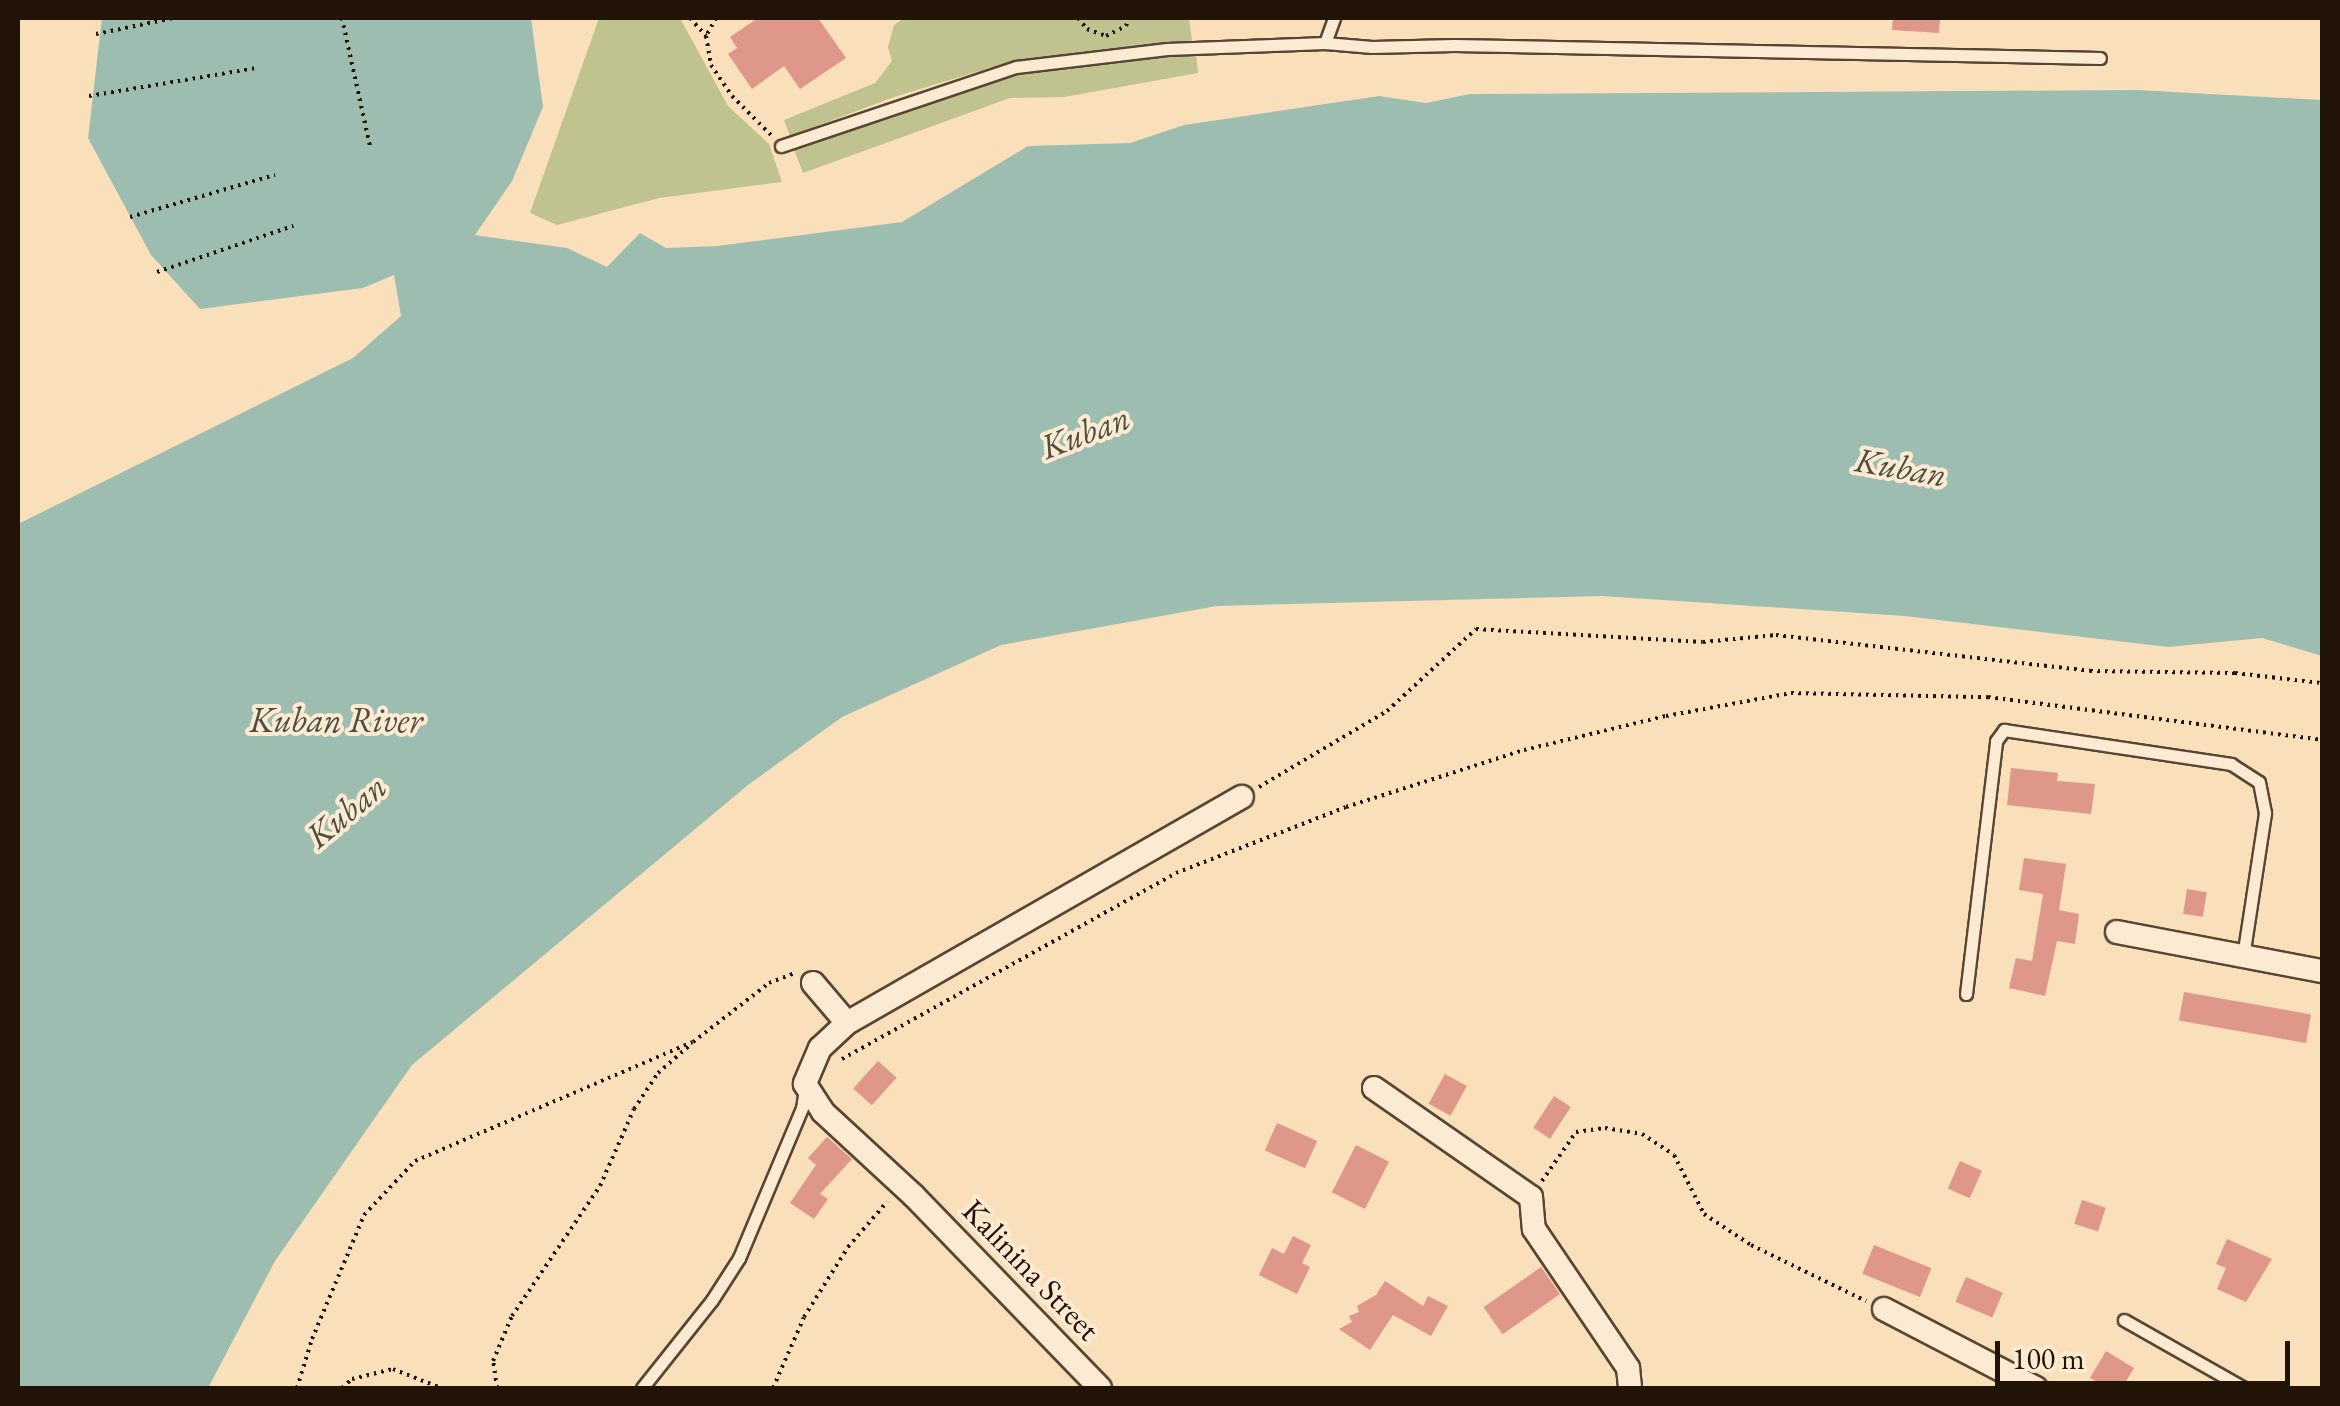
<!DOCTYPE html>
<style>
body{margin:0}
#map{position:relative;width:2340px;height:1406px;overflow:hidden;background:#fae0ba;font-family:"EB Garamond",serif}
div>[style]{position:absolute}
.green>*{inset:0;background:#c0c28f}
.water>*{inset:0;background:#9ebdb1}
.building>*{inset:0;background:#de9788;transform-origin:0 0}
.path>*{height:4px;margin-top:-2px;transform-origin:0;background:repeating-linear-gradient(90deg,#221307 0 2.5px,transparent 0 7.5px)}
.roads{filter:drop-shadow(2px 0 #584634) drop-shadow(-2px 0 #584634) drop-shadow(0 2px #584634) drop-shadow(0 -2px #584634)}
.service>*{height:11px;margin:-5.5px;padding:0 5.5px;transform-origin:5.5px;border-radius:5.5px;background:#fcebd2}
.minor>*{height:22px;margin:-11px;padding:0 11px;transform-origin:11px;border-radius:11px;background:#fcebd2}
span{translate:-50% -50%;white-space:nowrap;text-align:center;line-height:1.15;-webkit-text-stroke:8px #fcebd2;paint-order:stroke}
.street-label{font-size:32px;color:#221307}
.water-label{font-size:35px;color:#4d4e42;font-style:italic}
.frame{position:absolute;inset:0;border:20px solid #221307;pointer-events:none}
.scale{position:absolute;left:1995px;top:1341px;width:295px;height:45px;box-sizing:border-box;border:5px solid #221307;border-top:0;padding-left:12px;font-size:30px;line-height:35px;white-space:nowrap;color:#221307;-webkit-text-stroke:8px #fcebd2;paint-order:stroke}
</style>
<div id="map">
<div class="green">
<i style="clip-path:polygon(599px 18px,680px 18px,728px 106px,769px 144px,782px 182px,659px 198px,557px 225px,530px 213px)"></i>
<i style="clip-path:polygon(904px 18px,1189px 18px,1192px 41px,1015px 60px,894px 97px,790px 136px,784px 120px,875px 83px,892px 61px,888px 47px,894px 25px)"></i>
<i style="clip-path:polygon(1170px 53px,1196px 54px,1198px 73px,1064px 97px,1010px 98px,803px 173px,793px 147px,1019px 70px)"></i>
</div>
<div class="water">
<i style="clip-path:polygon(102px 18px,531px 18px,543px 107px,512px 181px,475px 235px,567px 248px,607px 267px,640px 233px,666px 248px,717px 246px,902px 222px,1028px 146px,1130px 143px,1184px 125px,1379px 96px,1426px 103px,1470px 94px,2137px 90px,2322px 100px,2322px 656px,2262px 638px,2168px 647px,1905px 616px,1602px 596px,1217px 606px,1001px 645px,842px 717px,748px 785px,412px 1065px,275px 1261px,208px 1388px,18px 1388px,18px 524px,353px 358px,401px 316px,394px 275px,363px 288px,200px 309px,151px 255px,88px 138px)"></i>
</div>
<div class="building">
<i style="clip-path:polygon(758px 18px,818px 18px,846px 58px,800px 89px,784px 66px,752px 89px,728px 54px,737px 48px,730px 37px)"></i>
<i style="clip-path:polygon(1893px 18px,1940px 18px,1939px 33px,1892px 30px)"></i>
<i style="clip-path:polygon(2011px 768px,2058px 773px,2057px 781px,2095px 784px,2091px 814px,2007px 805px)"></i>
<i style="clip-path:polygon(2024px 858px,2066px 864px,2059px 910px,2079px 914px,2075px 944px,2057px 941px,2045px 996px,2009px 988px,2016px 958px,2032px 961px,2043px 894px,2019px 890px)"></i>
<i style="left:2187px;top:889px;width:20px;height:25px;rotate:9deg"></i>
<i style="left:2184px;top:992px;width:129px;height:29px;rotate:10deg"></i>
<i style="left:878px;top:1061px;width:25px;height:37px;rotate:42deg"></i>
<i style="left:1445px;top:1074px;width:25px;height:34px;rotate:29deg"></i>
<i style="left:1554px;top:1096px;width:20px;height:38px;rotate:33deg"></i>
<i style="left:1277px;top:1123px;width:44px;height:30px;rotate:24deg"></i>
<i style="clip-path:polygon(827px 1137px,852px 1159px,820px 1194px,828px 1199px,814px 1219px,790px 1203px,816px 1165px,808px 1158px)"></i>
<i style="left:1356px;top:1145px;width:37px;height:53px;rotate:27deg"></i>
<i style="left:1960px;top:1161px;width:24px;height:30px;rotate:24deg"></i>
<i style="left:2082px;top:1200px;width:25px;height:25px;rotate:18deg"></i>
<i style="clip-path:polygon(1293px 1236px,1311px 1245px,1302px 1263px,1310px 1267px,1297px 1294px,1259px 1275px,1272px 1248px,1284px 1254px)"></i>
<i style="clip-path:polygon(2227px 1239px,2272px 1259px,2246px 1302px,2217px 1289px,2226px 1268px,2216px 1264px)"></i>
<i style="left:1874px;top:1245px;width:62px;height:31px;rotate:22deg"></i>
<i style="left:1541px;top:1267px;width:33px;height:70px;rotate:55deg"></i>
<i style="left:1966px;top:1277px;width:40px;height:27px;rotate:23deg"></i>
<i style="clip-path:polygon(1385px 1281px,1423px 1306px,1428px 1296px,1448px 1306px,1431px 1336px,1393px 1315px,1370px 1350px,1339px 1329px,1352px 1322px,1349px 1316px,1359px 1312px,1357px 1306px,1376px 1295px)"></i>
<i style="clip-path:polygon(2106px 1351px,2134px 1368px,2122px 1388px,2108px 1388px,2090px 1378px)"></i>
</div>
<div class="path">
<i style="left:342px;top:18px;width:131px;rotate:77.7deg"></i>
<i style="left:690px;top:18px;width:24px;rotate:48deg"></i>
<i style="left:716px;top:18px;width:21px;rotate:119deg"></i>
<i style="left:706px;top:36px;width:29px;rotate:80deg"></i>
<i style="left:711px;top:65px;width:37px;rotate:56deg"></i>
<i style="left:732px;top:96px;width:55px;rotate:45deg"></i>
<i style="left:832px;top:18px;width:17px"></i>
<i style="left:1078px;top:18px;width:14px;rotate:51deg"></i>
<i style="left:1087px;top:29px;width:20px;rotate:20deg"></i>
<i style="left:1106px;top:36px;width:22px;rotate:-27deg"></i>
<i style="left:1126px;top:26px;width:9px;rotate:-69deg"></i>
<i style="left:96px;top:34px;width:79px;rotate:-11.7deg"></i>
<i style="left:89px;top:96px;width:169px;rotate:-9.5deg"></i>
<i style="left:130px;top:217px;width:151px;rotate:-16.2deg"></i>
<i style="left:157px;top:272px;width:144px;rotate:-18.7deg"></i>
<i style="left:1259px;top:787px;width:149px;rotate:-30.7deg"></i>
<i style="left:1387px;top:711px;width:121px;rotate:-42.7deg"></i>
<i style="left:1476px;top:629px;width:227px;rotate:3.3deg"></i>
<i style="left:1703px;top:642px;width:73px;rotate:-5.5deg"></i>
<i style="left:1776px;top:635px;width:316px;rotate:6.5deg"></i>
<i style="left:2090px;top:671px;width:145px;rotate:0.8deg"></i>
<i style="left:2235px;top:673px;width:88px;rotate:6.6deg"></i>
<i style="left:842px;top:1059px;width:382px;rotate:-29.1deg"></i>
<i style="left:1176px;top:873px;width:182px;rotate:-21.2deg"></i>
<i style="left:1346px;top:807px;width:187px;rotate:-17.8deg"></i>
<i style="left:1524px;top:750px;width:146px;rotate:-13.5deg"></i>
<i style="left:1666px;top:716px;width:127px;rotate:-10.4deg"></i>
<i style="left:1791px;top:693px;width:197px;rotate:1.2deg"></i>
<i style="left:1988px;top:697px;width:337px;rotate:7.3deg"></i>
<i style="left:1542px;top:1181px;width:60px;rotate:-55.2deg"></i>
<i style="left:1576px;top:1132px;width:29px;rotate:-8deg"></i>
<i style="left:1605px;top:1128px;width:37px;rotate:9deg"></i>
<i style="left:1642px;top:1134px;width:38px;rotate:33deg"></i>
<i style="left:1674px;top:1155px;width:66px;rotate:63deg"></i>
<i style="left:1704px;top:1214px;width:56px;rotate:33.4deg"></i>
<i style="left:1751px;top:1245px;width:128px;rotate:26deg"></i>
<i style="left:297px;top:1388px;width:51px;rotate:-73deg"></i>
<i style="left:312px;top:1339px;width:134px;rotate:-67.2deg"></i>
<i style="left:364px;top:1215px;width:74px;rotate:-46.6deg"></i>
<i style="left:415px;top:1161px;width:302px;rotate:-23.2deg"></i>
<i style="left:693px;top:1042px;width:96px;rotate:-37.8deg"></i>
<i style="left:769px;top:983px;width:26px;rotate:-21deg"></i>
<i style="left:342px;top:1388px;width:13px;rotate:-42deg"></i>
<i style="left:352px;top:1379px;width:42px;rotate:-13.7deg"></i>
<i style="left:393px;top:1369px;width:52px;rotate:21.6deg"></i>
<i style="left:497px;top:1388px;width:27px;rotate:-98deg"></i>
<i style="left:493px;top:1361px;width:49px;rotate:-67.1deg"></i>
<i style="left:512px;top:1316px;width:157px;rotate:-55.9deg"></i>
<i style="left:600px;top:1186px;width:84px;rotate:-66.2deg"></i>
<i style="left:634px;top:1109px;width:43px;rotate:-56.3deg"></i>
<i style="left:658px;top:1073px;width:41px;rotate:-41.1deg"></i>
<i style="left:773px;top:1388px;width:77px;rotate:-66.4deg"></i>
<i style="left:804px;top:1317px;width:83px;rotate:-57.8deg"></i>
<i style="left:848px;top:1247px;width:60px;rotate:-49.1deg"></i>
</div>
<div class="roads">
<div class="service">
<i style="left:1325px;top:43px;width:27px;rotate:-70deg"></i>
<i style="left:781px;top:146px;width:248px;rotate:-18.6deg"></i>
<i style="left:1016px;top:67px;width:152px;rotate:-6.8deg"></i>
<i style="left:1167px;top:49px;width:158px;rotate:-2.2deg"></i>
<i style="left:1325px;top:43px;width:47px;rotate:4.9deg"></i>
<i style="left:1372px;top:47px;width:82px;rotate:-1.4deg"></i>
<i style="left:1454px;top:45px;width:646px;rotate:1.15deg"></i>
<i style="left:1966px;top:994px;width:255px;rotate:-83.2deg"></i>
<i style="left:1996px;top:741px;width:14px;rotate:-54deg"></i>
<i style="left:2004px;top:730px;width:230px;rotate:8.5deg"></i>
<i style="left:2231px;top:764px;width:33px;rotate:33deg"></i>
<i style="left:2259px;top:782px;width:32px;rotate:79deg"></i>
<i style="left:2265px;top:813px;width:145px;rotate:98.7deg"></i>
<i style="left:2124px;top:1320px;width:138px;rotate:29.5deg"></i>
<i style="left:642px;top:1388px;width:112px;rotate:-51.5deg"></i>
<i style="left:712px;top:1300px;width:50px;rotate:-57.3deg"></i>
<i style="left:739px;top:1258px;width:163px;rotate:-67.2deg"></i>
<i style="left:802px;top:1108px;width:20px;rotate:-81deg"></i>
</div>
<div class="minor">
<i style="left:2117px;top:932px;width:209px;rotate:10.8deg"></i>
<i style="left:813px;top:983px;width:52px;rotate:49.6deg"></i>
<i style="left:847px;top:1023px;width:37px;rotate:137deg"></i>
<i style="left:820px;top:1048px;width:39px;rotate:113deg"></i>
<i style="left:805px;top:1084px;width:33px;rotate:57deg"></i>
<i style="left:823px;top:1112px;width:124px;rotate:42.7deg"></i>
<i style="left:914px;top:1196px;width:267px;rotate:45.9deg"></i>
<i style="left:847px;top:1023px;width:455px;rotate:-29.8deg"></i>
<i style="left:1374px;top:1088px;width:191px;rotate:34.8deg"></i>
<i style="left:1531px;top:1197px;width:32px;rotate:85deg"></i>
<i style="left:1534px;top:1229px;width:168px;rotate:55.9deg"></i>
<i style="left:1628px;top:1368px;width:20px;rotate:84deg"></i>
<i style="left:1884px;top:1309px;width:171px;rotate:27.5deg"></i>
</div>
</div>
<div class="street-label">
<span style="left:1031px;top:1270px;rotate:46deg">Kalinina Street</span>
</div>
<div class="water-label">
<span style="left:1085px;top:432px;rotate:-21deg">Kuban</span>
<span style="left:1901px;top:467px;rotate:10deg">Kuban</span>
<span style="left:336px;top:720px">Kuban River</span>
<span style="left:346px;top:811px;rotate:-40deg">Kuban</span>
</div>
<div class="frame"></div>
<div class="scale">100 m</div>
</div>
